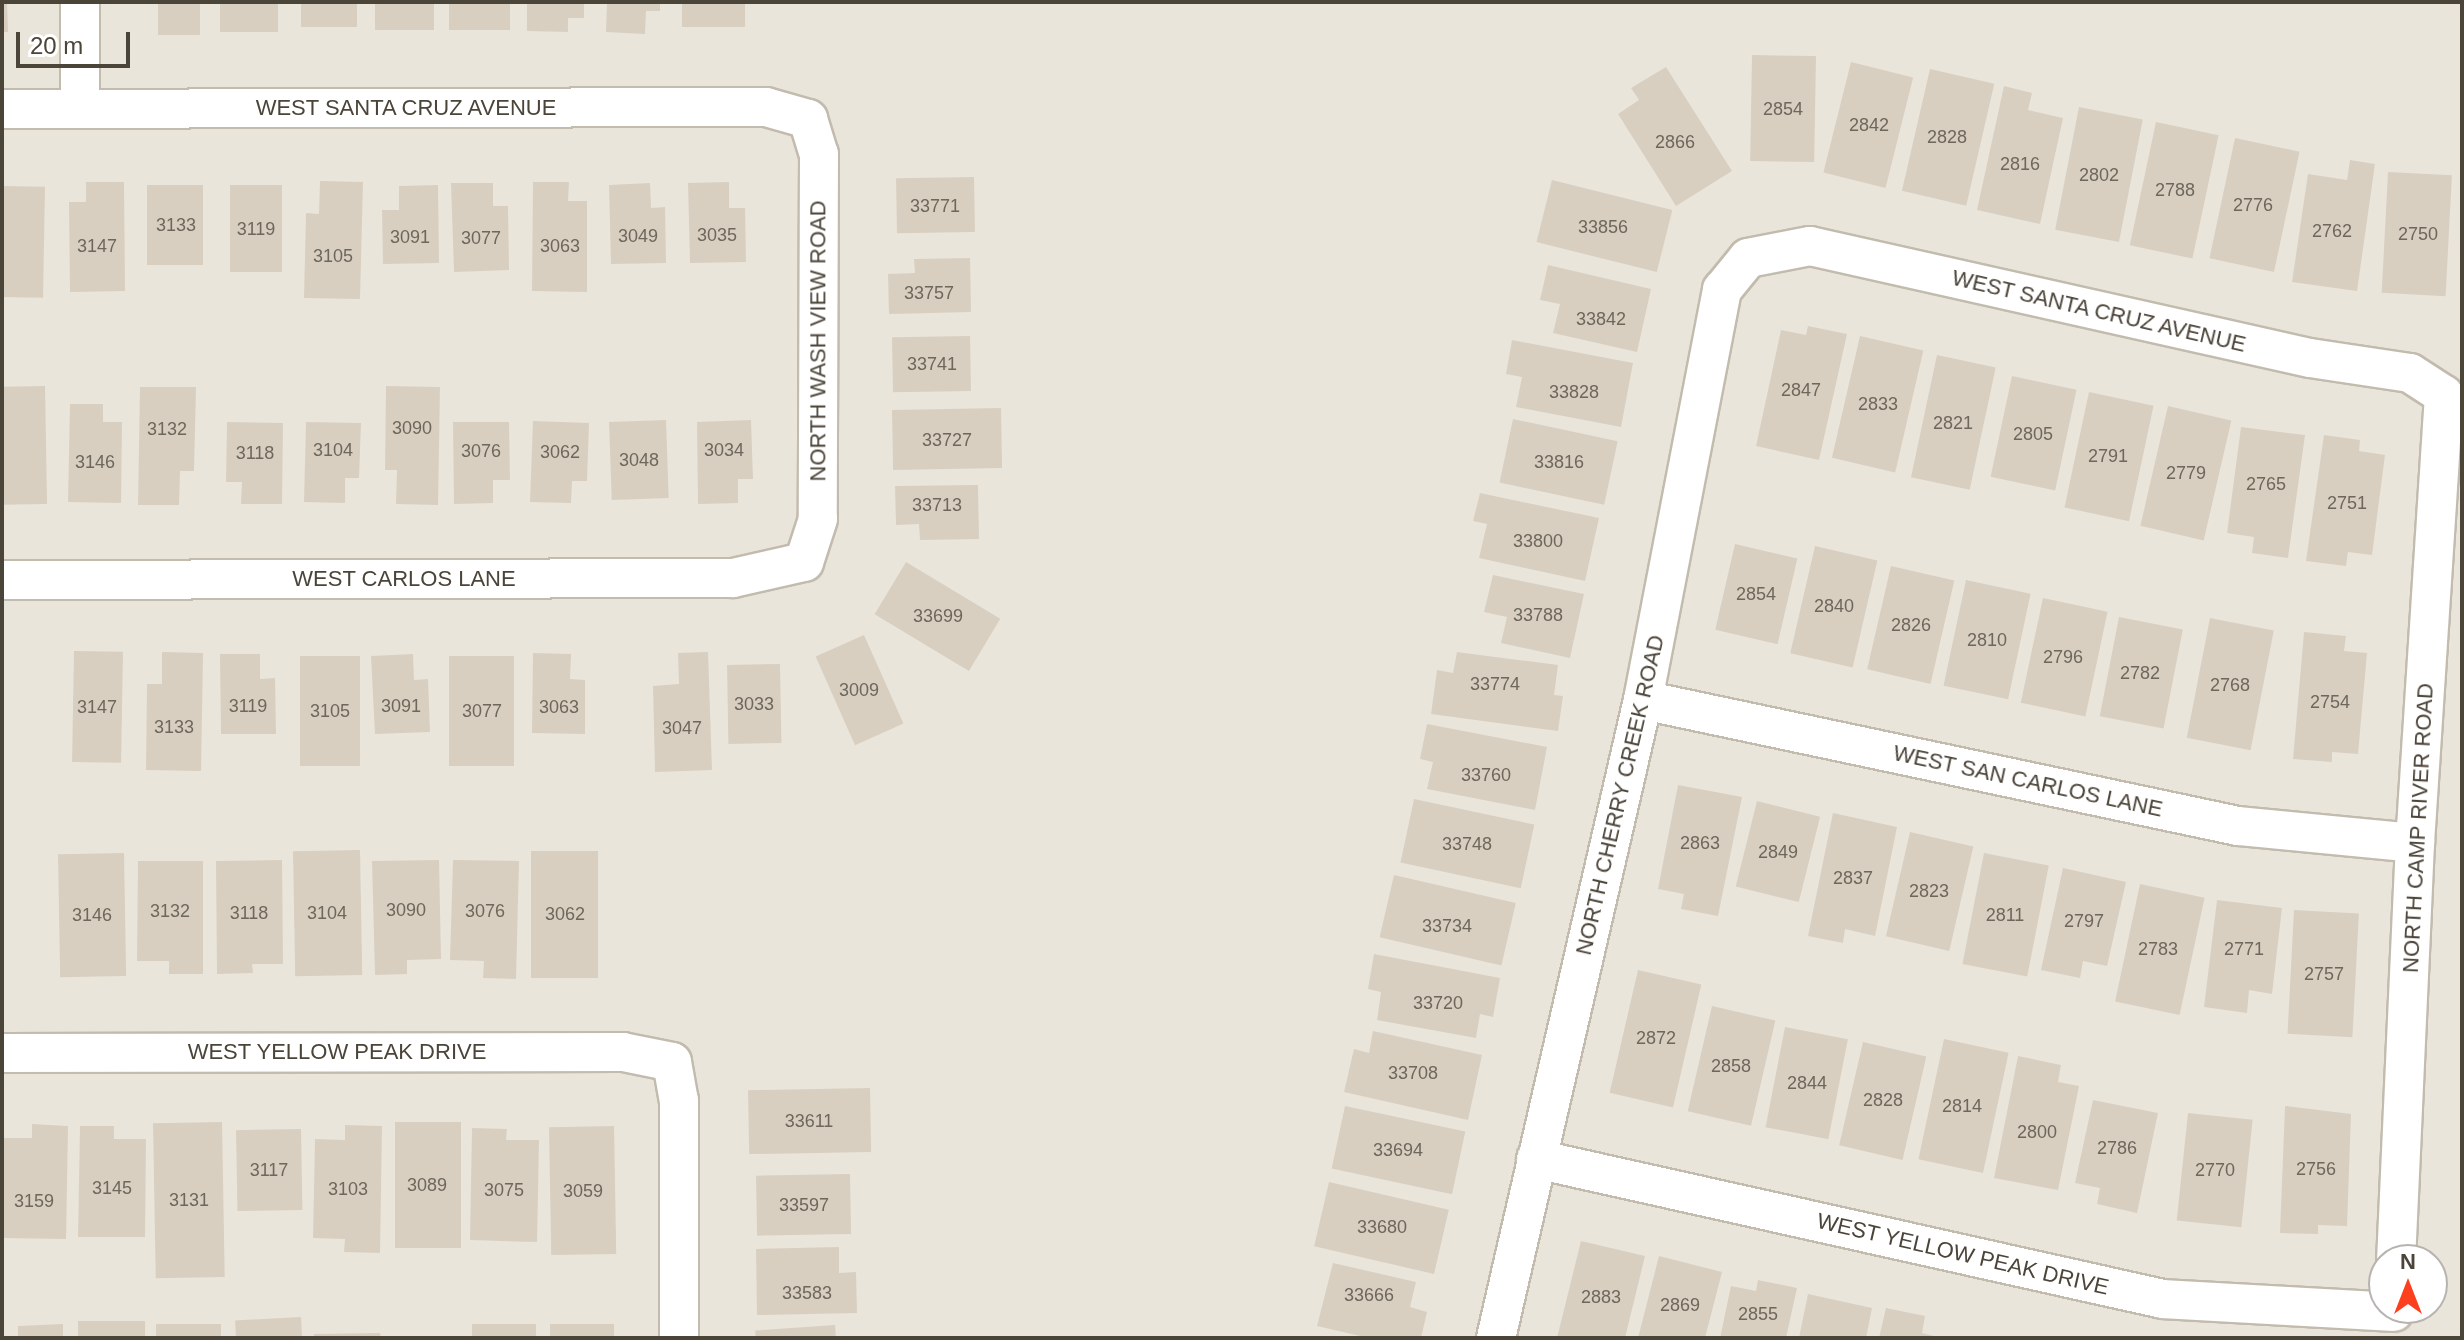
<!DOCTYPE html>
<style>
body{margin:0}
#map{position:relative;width:2464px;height:1340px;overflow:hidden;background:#f6f3ec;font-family:Arial,sans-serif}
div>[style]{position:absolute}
.residential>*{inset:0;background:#eae5da}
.building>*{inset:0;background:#d8cfc1;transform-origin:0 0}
.roads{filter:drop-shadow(2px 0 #c2bbae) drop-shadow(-2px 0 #c2bbae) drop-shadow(0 2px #c2bbae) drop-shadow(0 -2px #c2bbae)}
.street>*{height:38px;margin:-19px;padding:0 19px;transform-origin:19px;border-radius:19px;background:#fff}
span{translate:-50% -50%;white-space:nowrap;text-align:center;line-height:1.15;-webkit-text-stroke:8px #fff;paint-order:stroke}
.number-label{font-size:18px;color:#6e675b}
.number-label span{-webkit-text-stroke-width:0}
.street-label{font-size:22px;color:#4b4439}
.frame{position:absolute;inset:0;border:4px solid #4b4439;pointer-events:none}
.north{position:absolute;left:2368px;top:1244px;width:80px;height:80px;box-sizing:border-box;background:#fff;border:2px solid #b7b4b0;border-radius:50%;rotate:0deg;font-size:22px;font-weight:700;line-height:32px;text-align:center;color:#4b4439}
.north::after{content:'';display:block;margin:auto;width:28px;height:36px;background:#fc3f1d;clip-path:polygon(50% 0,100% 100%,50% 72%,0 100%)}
.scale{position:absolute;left:16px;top:32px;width:114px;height:36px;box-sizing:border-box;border:4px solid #4b4439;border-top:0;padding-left:10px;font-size:24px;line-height:28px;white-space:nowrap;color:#4b4439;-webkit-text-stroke:6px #fff;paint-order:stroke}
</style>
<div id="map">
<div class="residential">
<i style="clip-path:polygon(evenodd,2px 2px,2462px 2px,2462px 1338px,2px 1338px,2px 2px,2384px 1260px,2432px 1260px,2432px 1308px,2384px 1308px,2384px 1260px)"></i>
</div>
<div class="building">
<i style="clip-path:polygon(2px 2px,7px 2px,8px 32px,2px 32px)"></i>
<i style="left:158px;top:2px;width:42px;height:33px"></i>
<i style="left:220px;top:2px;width:58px;height:30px"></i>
<i style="left:301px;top:2px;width:56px;height:25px"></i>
<i style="left:375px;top:2px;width:59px;height:28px"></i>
<i style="left:449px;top:2px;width:61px;height:28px"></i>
<i style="clip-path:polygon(527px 2px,584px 2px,584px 18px,568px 18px,568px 32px,527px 31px)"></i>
<i style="clip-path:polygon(607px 2px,660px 2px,660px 11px,646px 11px,645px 34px,606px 32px)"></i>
<i style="left:682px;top:2px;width:63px;height:25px"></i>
<i style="left:1752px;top:55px;width:64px;height:106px;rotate:1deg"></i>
<i style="left:1851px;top:62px;width:64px;height:114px;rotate:14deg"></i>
<i style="clip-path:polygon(1666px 67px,1732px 171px,1676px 206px,1618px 114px,1639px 100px,1631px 88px)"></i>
<i style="left:1930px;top:69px;width:66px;height:125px;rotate:13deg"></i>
<i style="clip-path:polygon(2004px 86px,2032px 93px,2028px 110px,2063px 118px,2040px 224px,1977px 210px)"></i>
<i style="left:2079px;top:107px;width:65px;height:125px;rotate:11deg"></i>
<i style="left:2156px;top:122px;width:64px;height:126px;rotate:12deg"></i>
<i style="left:2235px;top:138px;width:66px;height:123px;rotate:12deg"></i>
<i style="clip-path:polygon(2350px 160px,2375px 164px,2357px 291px,2292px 282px,2308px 174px,2347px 180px)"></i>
<i style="left:2388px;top:172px;width:64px;height:121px;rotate:3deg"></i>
<i style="left:974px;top:177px;width:55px;height:78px;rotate:89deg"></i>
<i style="left:1552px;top:180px;width:124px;height:64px;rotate:14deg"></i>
<i style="clip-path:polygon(320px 181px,363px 182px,360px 299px,304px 298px,306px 213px,319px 214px)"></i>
<i style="clip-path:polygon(86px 182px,124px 182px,125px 291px,70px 292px,69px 202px,86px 202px)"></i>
<i style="clip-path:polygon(533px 182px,569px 182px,568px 201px,587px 201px,587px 292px,532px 291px)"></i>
<i style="clip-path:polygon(729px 182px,729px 208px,745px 208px,746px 262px,690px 263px,688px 183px)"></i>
<i style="clip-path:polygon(451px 183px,493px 183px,493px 206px,508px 206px,509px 270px,454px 272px)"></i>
<i style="clip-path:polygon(650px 183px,651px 208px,665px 207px,666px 263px,611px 264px,609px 185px)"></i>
<i style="left:147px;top:185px;width:56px;height:80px"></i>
<i style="left:230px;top:185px;width:52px;height:87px"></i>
<i style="clip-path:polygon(438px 185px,439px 263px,383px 264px,382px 210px,399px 210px,399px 186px)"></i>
<i style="left:2px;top:186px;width:43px;height:111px;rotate:1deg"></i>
<i style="clip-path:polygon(970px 258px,971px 312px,889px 314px,888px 274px,915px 273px,914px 259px)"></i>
<i style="clip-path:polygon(1548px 265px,1651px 289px,1637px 352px,1553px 333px,1560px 304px,1540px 300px)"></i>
<i style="clip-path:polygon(1808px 326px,1847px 334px,1819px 460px,1756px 446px,1781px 330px,1806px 335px)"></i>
<i style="left:970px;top:336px;width:55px;height:78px;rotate:89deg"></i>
<i style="left:1860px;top:336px;width:65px;height:125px;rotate:13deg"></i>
<i style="clip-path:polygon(1512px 340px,1633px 363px,1621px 427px,1516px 407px,1522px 377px,1506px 374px)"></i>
<i style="left:1937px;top:355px;width:60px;height:125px;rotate:12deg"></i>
<i style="left:2012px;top:376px;width:66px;height:103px;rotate:12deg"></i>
<i style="left:45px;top:386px;width:118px;height:43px;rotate:89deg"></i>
<i style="clip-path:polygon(386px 386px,440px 387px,438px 505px,396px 504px,397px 470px,385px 470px)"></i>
<i style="clip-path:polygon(140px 387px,196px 387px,194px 471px,180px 471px,179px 505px,138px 505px)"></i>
<i style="left:2089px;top:392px;width:66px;height:118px;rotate:12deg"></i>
<i style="clip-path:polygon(70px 404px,103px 404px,103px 422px,122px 422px,121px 503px,68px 502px)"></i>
<i style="left:2168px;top:406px;width:65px;height:123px;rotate:13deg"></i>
<i style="left:1001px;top:408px;width:60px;height:109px;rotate:89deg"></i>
<i style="left:1513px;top:419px;width:107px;height:65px;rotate:12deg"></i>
<i style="left:666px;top:420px;width:78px;height:57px;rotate:88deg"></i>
<i style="clip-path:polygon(751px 420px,753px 479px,738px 479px,738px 503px,698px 504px,697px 422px)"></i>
<i style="clip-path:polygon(533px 421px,589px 423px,587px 481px,572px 481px,571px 503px,530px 502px)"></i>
<i style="clip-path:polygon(227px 422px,283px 423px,282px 504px,241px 504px,242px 482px,226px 482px)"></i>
<i style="clip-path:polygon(306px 422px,361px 423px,359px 478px,345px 478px,345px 503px,304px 502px)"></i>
<i style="clip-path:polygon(453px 422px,509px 422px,510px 480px,493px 480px,493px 503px,454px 504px)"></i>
<i style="clip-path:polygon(2241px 427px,2305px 435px,2288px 558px,2252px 553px,2254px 537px,2227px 533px)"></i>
<i style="clip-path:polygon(2324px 435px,2360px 440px,2359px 451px,2385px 455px,2372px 555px,2348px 552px,2346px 566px,2306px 561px)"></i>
<i style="clip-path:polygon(978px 485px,979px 539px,920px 540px,919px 524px,896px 525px,895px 486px)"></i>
<i style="clip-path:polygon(1480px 493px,1599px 518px,1585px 581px,1479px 558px,1487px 524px,1473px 521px)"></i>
<i style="left:1735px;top:544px;width:64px;height:88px;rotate:13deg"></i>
<i style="left:1815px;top:546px;width:64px;height:110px;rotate:13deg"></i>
<i style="left:906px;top:562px;width:110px;height:61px;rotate:31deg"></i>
<i style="left:1891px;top:566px;width:65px;height:106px;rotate:13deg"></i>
<i style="clip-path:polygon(1493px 575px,1584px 594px,1570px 658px,1501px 643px,1507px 617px,1484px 612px)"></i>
<i style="left:1966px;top:580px;width:66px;height:108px;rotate:12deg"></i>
<i style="left:2043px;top:598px;width:66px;height:107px;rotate:12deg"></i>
<i style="left:2119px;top:617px;width:65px;height:101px;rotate:11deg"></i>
<i style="left:2210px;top:618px;width:65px;height:122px;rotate:11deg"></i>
<i style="clip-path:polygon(2304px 632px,2346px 636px,2344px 651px,2367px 653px,2358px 754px,2332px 752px,2332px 762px,2293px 759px)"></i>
<i style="left:864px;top:635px;width:97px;height:53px;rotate:66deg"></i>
<i style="left:74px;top:651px;width:49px;height:111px;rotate:1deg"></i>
<i style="clip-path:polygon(162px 652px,203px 653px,201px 771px,146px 770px,147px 684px,162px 684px)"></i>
<i style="clip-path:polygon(708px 652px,712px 770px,655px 772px,653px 686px,679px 684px,678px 653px)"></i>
<i style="clip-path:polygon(1457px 652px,1558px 665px,1554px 695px,1563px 696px,1558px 731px,1431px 714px,1437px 670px,1453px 673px)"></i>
<i style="clip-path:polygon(533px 653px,571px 654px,570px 679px,585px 680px,585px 734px,532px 733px)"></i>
<i style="clip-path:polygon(220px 654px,260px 654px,260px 679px,275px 678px,276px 734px,221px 734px)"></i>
<i style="clip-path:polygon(413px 654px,414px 680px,428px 679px,430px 732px,375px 734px,371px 656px)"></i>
<i style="left:300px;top:656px;width:60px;height:110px"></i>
<i style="left:449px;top:656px;width:65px;height:110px"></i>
<i style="left:780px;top:664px;width:79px;height:53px;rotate:89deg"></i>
<i style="clip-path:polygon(1427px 724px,1547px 747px,1535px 810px,1427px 789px,1433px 762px,1420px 759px)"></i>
<i style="clip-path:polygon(1678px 785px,1742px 797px,1718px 916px,1681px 909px,1684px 894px,1658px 889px)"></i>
<i style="left:1414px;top:799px;width:123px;height:65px;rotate:12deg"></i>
<i style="left:1757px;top:801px;width:65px;height:88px;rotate:14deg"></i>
<i style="clip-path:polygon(1833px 813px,1897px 827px,1875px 936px,1845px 929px,1843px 943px,1808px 936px)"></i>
<i style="left:1910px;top:832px;width:65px;height:107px;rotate:13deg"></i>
<i style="left:360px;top:850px;width:125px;height:67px;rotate:89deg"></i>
<i style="left:531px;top:851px;width:67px;height:127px"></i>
<i style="left:124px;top:853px;width:123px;height:66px;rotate:89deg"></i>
<i style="left:1984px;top:853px;width:66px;height:113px;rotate:11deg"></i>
<i style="clip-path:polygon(282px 860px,283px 964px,252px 964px,253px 973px,217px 974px,216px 861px)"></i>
<i style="clip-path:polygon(439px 860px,441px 959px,407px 960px,407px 974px,375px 975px,372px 861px)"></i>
<i style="clip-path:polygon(453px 860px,519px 861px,516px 979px,483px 978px,484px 961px,450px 960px)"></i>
<i style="clip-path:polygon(138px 861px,203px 861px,203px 974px,169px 974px,169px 961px,137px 961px)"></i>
<i style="clip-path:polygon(2063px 868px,2126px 882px,2107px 966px,2083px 961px,2080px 978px,2041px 970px)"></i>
<i style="left:1394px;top:875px;width:125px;height:64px;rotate:13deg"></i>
<i style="left:2140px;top:884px;width:66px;height:120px;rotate:12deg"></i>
<i style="clip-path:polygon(2217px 900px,2282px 908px,2272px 994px,2249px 990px,2247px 1013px,2204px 1007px)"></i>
<i style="left:2294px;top:910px;width:65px;height:124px;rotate:3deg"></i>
<i style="clip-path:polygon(1374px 954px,1500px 978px,1493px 1017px,1480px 1014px,1476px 1038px,1377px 1020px,1381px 992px,1368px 989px)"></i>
<i style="left:1638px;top:970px;width:65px;height:126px;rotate:13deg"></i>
<i style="left:1712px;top:1006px;width:65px;height:108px;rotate:13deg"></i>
<i style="left:1785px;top:1027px;width:64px;height:102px;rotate:11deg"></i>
<i style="clip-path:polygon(1373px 1031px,1482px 1055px,1468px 1120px,1344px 1092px,1354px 1049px,1369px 1053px)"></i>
<i style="left:1944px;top:1039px;width:66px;height:123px;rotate:12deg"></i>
<i style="left:1863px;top:1042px;width:65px;height:106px;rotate:13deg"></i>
<i style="clip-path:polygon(2018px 1056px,2061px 1065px,2058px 1082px,2079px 1086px,2058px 1190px,1994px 1178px)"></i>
<i style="left:870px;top:1088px;width:64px;height:122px;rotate:89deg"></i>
<i style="clip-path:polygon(2093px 1100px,2158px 1113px,2137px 1213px,2097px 1204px,2100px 1188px,2075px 1183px)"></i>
<i style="left:1345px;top:1106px;width:123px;height:64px;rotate:12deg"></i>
<i style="clip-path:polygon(2285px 1106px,2351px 1114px,2347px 1226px,2318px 1225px,2318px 1234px,2280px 1233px)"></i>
<i style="left:2188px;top:1113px;width:65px;height:108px;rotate:6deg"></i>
<i style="left:222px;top:1122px;width:155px;height:69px;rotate:89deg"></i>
<i style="left:395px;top:1122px;width:66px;height:126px"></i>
<i style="clip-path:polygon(32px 1124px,68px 1126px,66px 1239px,2px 1238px,3px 1138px,32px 1138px)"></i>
<i style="clip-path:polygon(345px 1125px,382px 1126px,380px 1253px,344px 1252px,345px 1239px,313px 1238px,315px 1139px,345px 1140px)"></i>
<i style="clip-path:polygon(80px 1126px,114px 1126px,114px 1139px,146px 1139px,145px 1237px,78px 1237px)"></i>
<i style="left:614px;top:1126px;width:128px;height:65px;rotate:89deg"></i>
<i style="clip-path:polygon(472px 1128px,507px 1129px,506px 1140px,539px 1140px,537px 1242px,470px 1240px)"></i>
<i style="left:301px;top:1129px;width:81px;height:65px;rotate:89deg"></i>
<i style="left:850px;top:1174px;width:60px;height:94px;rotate:89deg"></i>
<i style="left:1329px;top:1182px;width:123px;height:66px;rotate:13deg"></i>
<i style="clip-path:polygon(1581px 1241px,1645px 1256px,1625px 1338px,1557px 1338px)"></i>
<i style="clip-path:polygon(839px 1247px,839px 1273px,856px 1272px,857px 1313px,757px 1315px,756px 1249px)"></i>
<i style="clip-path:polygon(1659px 1256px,1722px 1272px,1705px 1338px,1638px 1338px)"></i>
<i style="clip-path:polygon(1333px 1263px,1416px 1282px,1410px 1307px,1427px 1312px,1421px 1338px,1369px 1338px,1317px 1326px)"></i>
<i style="clip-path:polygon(1758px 1280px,1797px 1288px,1786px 1338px,1720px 1338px,1731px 1286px,1756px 1291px)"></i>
<i style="clip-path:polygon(1808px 1294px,1872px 1308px,1866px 1338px,1799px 1338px)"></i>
<i style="clip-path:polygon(1886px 1308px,1925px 1316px,1922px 1333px,1942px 1338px,1879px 1338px)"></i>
<i style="left:301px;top:1317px;width:21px;height:66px;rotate:87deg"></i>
<i style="left:145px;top:1321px;width:17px;height:67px;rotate:90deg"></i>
<i style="clip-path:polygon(63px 1324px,63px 1338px,18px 1338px,18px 1326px)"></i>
<i style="left:221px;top:1324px;width:14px;height:65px;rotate:90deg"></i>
<i style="left:472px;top:1324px;width:64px;height:14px"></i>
<i style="left:550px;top:1324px;width:64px;height:14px"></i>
<i style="left:835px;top:1325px;width:13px;height:80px;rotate:86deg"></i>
<i style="clip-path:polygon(380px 1333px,381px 1338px,314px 1338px,314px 1334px)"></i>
</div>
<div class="roads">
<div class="street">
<i style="left:2px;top:109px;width:764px;rotate:-0.15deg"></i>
<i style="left:766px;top:107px;width:44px;rotate:15.9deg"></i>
<i style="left:808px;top:119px;width:37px;rotate:73deg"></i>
<i style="left:819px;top:154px;width:365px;rotate:90.2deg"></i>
<i style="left:818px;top:519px;width:45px;rotate:108deg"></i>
<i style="left:804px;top:562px;width:73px;rotate:167.3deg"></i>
<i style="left:733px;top:578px;width:731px;rotate:179.84deg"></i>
<i style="left:80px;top:109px;width:107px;rotate:-90deg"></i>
<i style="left:1643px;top:700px;width:608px;rotate:11.96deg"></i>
<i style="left:2238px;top:826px;width:178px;rotate:5.5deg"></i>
<i style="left:2px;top:1053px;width:621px;rotate:-0.09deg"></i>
<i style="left:623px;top:1052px;width:50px;rotate:11.5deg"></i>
<i style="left:672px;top:1062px;width:39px;rotate:80deg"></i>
<i style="left:679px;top:1100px;width:238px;rotate:90deg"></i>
<i style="left:1536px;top:1159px;width:642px;rotate:12.59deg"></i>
<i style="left:2163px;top:1299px;width:231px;rotate:3.2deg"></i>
<i style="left:1496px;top:1338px;width:655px;rotate:-77.03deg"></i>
<i style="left:1643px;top:700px;width:418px;rotate:-79.1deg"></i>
<i style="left:1722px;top:290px;width:41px;rotate:-50.9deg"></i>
<i style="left:1748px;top:258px;width:63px;rotate:-11deg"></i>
<i style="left:1810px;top:246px;width:512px;rotate:12.63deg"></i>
<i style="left:2310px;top:358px;width:101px;rotate:8.5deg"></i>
<i style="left:2410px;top:373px;width:40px;rotate:32.9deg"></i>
<i style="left:2444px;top:395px;width:449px;rotate:93.7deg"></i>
<i style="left:2415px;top:843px;width:417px;rotate:92.6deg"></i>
</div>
</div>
<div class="number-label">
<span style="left:1783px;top:109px">2854</span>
<span style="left:1869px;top:125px">2842</span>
<span style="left:1947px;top:137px">2828</span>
<span style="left:1675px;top:142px">2866</span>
<span style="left:2020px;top:164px">2816</span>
<span style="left:2099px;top:175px">2802</span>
<span style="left:2175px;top:190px">2788</span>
<span style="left:2253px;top:205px">2776</span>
<span style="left:935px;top:206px">33771</span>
<span style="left:176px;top:225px">3133</span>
<span style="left:1603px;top:227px">33856</span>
<span style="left:256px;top:229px">3119</span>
<span style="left:2332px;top:231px">2762</span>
<span style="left:2418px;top:234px">2750</span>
<span style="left:717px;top:235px">3035</span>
<span style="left:638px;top:236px">3049</span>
<span style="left:410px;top:237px">3091</span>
<span style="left:481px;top:238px">3077</span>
<span style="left:97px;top:246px">3147</span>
<span style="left:560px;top:246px">3063</span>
<span style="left:333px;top:256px">3105</span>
<span style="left:929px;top:293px">33757</span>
<span style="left:1601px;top:319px">33842</span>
<span style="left:932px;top:364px">33741</span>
<span style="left:1801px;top:390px">2847</span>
<span style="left:1574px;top:392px">33828</span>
<span style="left:1878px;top:404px">2833</span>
<span style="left:1953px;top:423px">2821</span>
<span style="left:412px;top:428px">3090</span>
<span style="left:167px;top:429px">3132</span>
<span style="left:2033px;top:434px">2805</span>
<span style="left:947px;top:440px">33727</span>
<span style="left:333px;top:450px">3104</span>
<span style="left:724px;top:450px">3034</span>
<span style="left:481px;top:451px">3076</span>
<span style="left:560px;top:452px">3062</span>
<span style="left:255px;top:453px">3118</span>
<span style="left:2108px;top:456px">2791</span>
<span style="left:639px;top:460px">3048</span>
<span style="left:95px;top:462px">3146</span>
<span style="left:1559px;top:462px">33816</span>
<span style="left:2186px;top:473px">2779</span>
<span style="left:2266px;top:484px">2765</span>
<span style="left:2347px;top:503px">2751</span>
<span style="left:937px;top:505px">33713</span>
<span style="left:1538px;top:541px">33800</span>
<span style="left:1756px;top:594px">2854</span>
<span style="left:1834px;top:606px">2840</span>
<span style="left:1538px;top:615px">33788</span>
<span style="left:938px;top:616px">33699</span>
<span style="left:1911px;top:625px">2826</span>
<span style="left:1987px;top:640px">2810</span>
<span style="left:2063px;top:657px">2796</span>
<span style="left:2140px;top:673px">2782</span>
<span style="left:1495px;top:684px">33774</span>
<span style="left:2230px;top:685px">2768</span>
<span style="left:859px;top:690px">3009</span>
<span style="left:2330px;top:702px">2754</span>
<span style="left:754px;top:704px">3033</span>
<span style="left:248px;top:706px">3119</span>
<span style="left:401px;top:706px">3091</span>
<span style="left:97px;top:707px">3147</span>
<span style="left:559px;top:707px">3063</span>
<span style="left:330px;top:711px">3105</span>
<span style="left:482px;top:711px">3077</span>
<span style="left:174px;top:727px">3133</span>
<span style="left:682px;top:728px">3047</span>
<span style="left:1486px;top:775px">33760</span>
<span style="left:1700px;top:843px">2863</span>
<span style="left:1467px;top:844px">33748</span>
<span style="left:1778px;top:852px">2849</span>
<span style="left:1853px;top:878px">2837</span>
<span style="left:1929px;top:891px">2823</span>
<span style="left:406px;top:910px">3090</span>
<span style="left:170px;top:911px">3132</span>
<span style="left:485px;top:911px">3076</span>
<span style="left:249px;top:913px">3118</span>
<span style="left:327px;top:913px">3104</span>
<span style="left:565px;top:914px">3062</span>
<span style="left:92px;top:915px">3146</span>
<span style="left:2005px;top:915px">2811</span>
<span style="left:2084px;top:921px">2797</span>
<span style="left:1447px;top:926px">33734</span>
<span style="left:2158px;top:949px">2783</span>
<span style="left:2244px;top:949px">2771</span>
<span style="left:2324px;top:974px">2757</span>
<span style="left:1438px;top:1003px">33720</span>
<span style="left:1656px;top:1038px">2872</span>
<span style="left:1731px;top:1066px">2858</span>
<span style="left:1413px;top:1073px">33708</span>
<span style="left:1807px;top:1083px">2844</span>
<span style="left:1883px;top:1100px">2828</span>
<span style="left:1962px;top:1106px">2814</span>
<span style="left:809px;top:1121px">33611</span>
<span style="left:2037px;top:1132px">2800</span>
<span style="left:2117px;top:1148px">2786</span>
<span style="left:1398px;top:1150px">33694</span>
<span style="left:2316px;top:1169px">2756</span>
<span style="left:269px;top:1170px">3117</span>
<span style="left:2215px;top:1170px">2770</span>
<span style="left:427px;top:1185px">3089</span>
<span style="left:112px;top:1188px">3145</span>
<span style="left:348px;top:1189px">3103</span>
<span style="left:504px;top:1190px">3075</span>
<span style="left:583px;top:1191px">3059</span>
<span style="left:189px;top:1200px">3131</span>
<span style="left:34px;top:1201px">3159</span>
<span style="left:804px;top:1205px">33597</span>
<span style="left:1382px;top:1227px">33680</span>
<span style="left:807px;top:1293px">33583</span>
<span style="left:1369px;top:1295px">33666</span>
<span style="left:1601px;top:1297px">2883</span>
<span style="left:1680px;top:1305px">2869</span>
<span style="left:1758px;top:1314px">2855</span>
</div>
<div class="street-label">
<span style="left:406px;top:108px">WEST SANTA CRUZ AVENUE</span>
<span style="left:2099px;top:311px;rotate:13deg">WEST SANTA CRUZ AVENUE</span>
<span style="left:818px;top:341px;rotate:-90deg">NORTH WASH VIEW ROAD</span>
<span style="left:404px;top:579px">WEST CARLOS LANE</span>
<span style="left:2028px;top:781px;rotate:12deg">WEST SAN CARLOS LANE</span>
<span style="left:1620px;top:795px;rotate:-77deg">NORTH CHERRY CREEK ROAD</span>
<span style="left:2418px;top:828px;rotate:-87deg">NORTH CAMP RIVER ROAD</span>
<span style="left:337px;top:1052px">WEST YELLOW PEAK DRIVE</span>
<span style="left:1963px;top:1254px;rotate:13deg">WEST YELLOW PEAK DRIVE</span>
</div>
<div class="frame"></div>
<div class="north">N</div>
<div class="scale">20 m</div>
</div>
